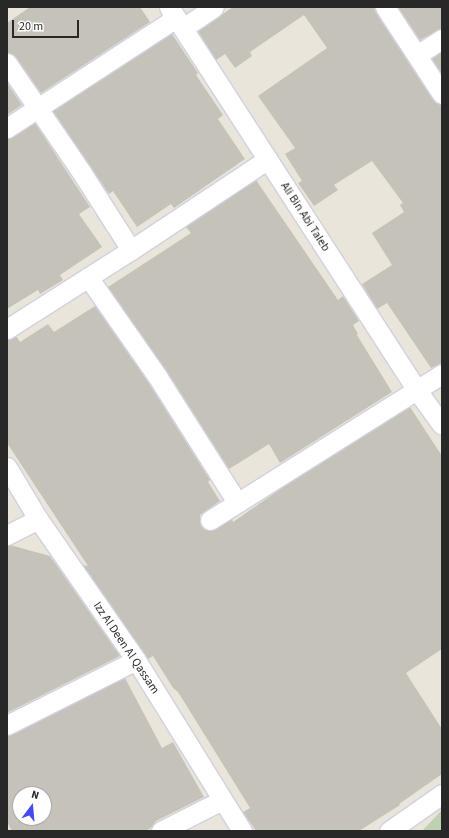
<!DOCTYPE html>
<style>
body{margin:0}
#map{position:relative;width:449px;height:838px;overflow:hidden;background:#eae5db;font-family:"Source Sans 3",sans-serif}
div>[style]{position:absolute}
.cemetery>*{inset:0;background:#bed2b3}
.building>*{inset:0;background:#c5c2ba}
.roads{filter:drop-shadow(1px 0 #d0d1e0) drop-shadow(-1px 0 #d0d1e0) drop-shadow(0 1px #d0d1e0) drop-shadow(0 -1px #d0d1e0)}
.street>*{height:19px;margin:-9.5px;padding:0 9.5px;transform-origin:9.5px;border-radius:9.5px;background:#fff}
span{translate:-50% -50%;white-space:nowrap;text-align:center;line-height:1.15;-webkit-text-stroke:3px #fff;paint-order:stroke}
.street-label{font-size:12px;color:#282828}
.frame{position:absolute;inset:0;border:8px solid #282828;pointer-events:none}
.north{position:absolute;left:12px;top:786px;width:40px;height:40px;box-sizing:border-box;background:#fff;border:1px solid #a9a9a9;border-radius:50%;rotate:16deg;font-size:11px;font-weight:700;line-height:16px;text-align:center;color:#282828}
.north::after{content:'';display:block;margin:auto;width:14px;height:18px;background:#454ced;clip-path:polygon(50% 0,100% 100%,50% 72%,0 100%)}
.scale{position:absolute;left:12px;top:20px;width:67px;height:18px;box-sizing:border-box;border:2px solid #282828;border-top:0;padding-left:5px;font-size:12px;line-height:14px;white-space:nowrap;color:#282828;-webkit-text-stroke:3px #fff;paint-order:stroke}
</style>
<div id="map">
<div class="cemetery">
<i style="clip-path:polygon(442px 811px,442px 831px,422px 831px,440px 812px)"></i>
</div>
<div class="building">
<i style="clip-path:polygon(30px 7px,140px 7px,150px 22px,41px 93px,16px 57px,7px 52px,7px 23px)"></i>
<i style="clip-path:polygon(233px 7px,374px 7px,376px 13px,433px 100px,442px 105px,442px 363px,431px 368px,387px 303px,377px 309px,362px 284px,392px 265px,372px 233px,404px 212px,400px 205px,403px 203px,372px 161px,334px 185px,338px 190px,314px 206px,298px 183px,302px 181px,285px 154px,295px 148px,258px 96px,327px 48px,304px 15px,250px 52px,252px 56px,235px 68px,225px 54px,216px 60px,198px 31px)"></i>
<i style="clip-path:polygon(398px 7px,442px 7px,442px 28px,420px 40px)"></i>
<i style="clip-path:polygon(172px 34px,198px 73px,196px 75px,223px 115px,218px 119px,245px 159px,174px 208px,171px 204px,137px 227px,113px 191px,109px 194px,53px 111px)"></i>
<i style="clip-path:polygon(442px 52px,442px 74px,432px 59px)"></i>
<i style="clip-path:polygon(7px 83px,22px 105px,7px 115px)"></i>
<i style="clip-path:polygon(35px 123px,90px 207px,79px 214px,102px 247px,60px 275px,63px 280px,40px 294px,38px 290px,7px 309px,7px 139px,13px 137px)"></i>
<i style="clip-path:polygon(256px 180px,338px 300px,343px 296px,359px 321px,353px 325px,358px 334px,357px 335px,392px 392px,280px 463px,269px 444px,229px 469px,166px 370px,108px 287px,191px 233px,186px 227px)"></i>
<i style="clip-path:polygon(95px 306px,148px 382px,210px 480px,208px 482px,220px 501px,200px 515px,201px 526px,205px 530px,216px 529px,232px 519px,233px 522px,292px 481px,410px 407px,442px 456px,442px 649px,406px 673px,442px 729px,442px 774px,399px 804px,400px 805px,359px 831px,256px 831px,243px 812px,250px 808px,178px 692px,173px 688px,153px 656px,148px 659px,83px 565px,88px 566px,7px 443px,7px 340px,16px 336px,20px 342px,48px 324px,54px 332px)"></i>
<i style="clip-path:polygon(10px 545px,50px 556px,120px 656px,7px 713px,7px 546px)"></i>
<i style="clip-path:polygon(evenodd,125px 678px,162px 748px,173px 742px,204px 797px,156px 821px,151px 828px,145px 831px,12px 831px,7px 822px,7px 736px,125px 678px,20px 794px,44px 794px,44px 818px,20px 818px,20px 794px)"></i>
</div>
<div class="roads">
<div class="street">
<i style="left:169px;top:7px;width:455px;rotate:57.1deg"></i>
<i style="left:416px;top:389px;width:44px;rotate:54.2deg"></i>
<i style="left:385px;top:7px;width:104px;rotate:56.8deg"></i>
<i style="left:183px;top:28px;width:37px;rotate:-34deg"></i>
<i style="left:417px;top:55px;width:30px;rotate:-33deg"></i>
<i style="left:7px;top:63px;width:133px;rotate:55.7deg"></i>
<i style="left:82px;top:173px;width:91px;rotate:57.5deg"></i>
<i style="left:7px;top:128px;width:202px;rotate:-33.1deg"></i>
<i style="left:88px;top:277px;width:121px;rotate:55.1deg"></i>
<i style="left:157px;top:376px;width:149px;rotate:57.6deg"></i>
<i style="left:7px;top:329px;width:147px;rotate:-32.5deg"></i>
<i style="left:131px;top:250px;width:164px;rotate:-33.6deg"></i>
<i style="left:7px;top:467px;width:61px;rotate:59.2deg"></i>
<i style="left:38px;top:519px;width:172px;rotate:55.2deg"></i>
<i style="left:136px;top:660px;width:201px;rotate:58.2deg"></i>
<i style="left:210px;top:520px;width:274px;rotate:-32.2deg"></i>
<i style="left:7px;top:535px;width:35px;rotate:-27deg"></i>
<i style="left:7px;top:725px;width:144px;rotate:-26.7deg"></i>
<i style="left:161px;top:831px;width:68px;rotate:-26.9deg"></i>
<i style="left:389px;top:831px;width:65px;rotate:-34.9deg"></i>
</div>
</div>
<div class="street-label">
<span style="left:305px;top:217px;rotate:57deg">Ali Bin Abi Taleb</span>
<span style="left:126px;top:648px;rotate:56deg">Izz Al Deen Al Qassam</span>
</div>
<div class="frame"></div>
<div class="north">N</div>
<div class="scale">20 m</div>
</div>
